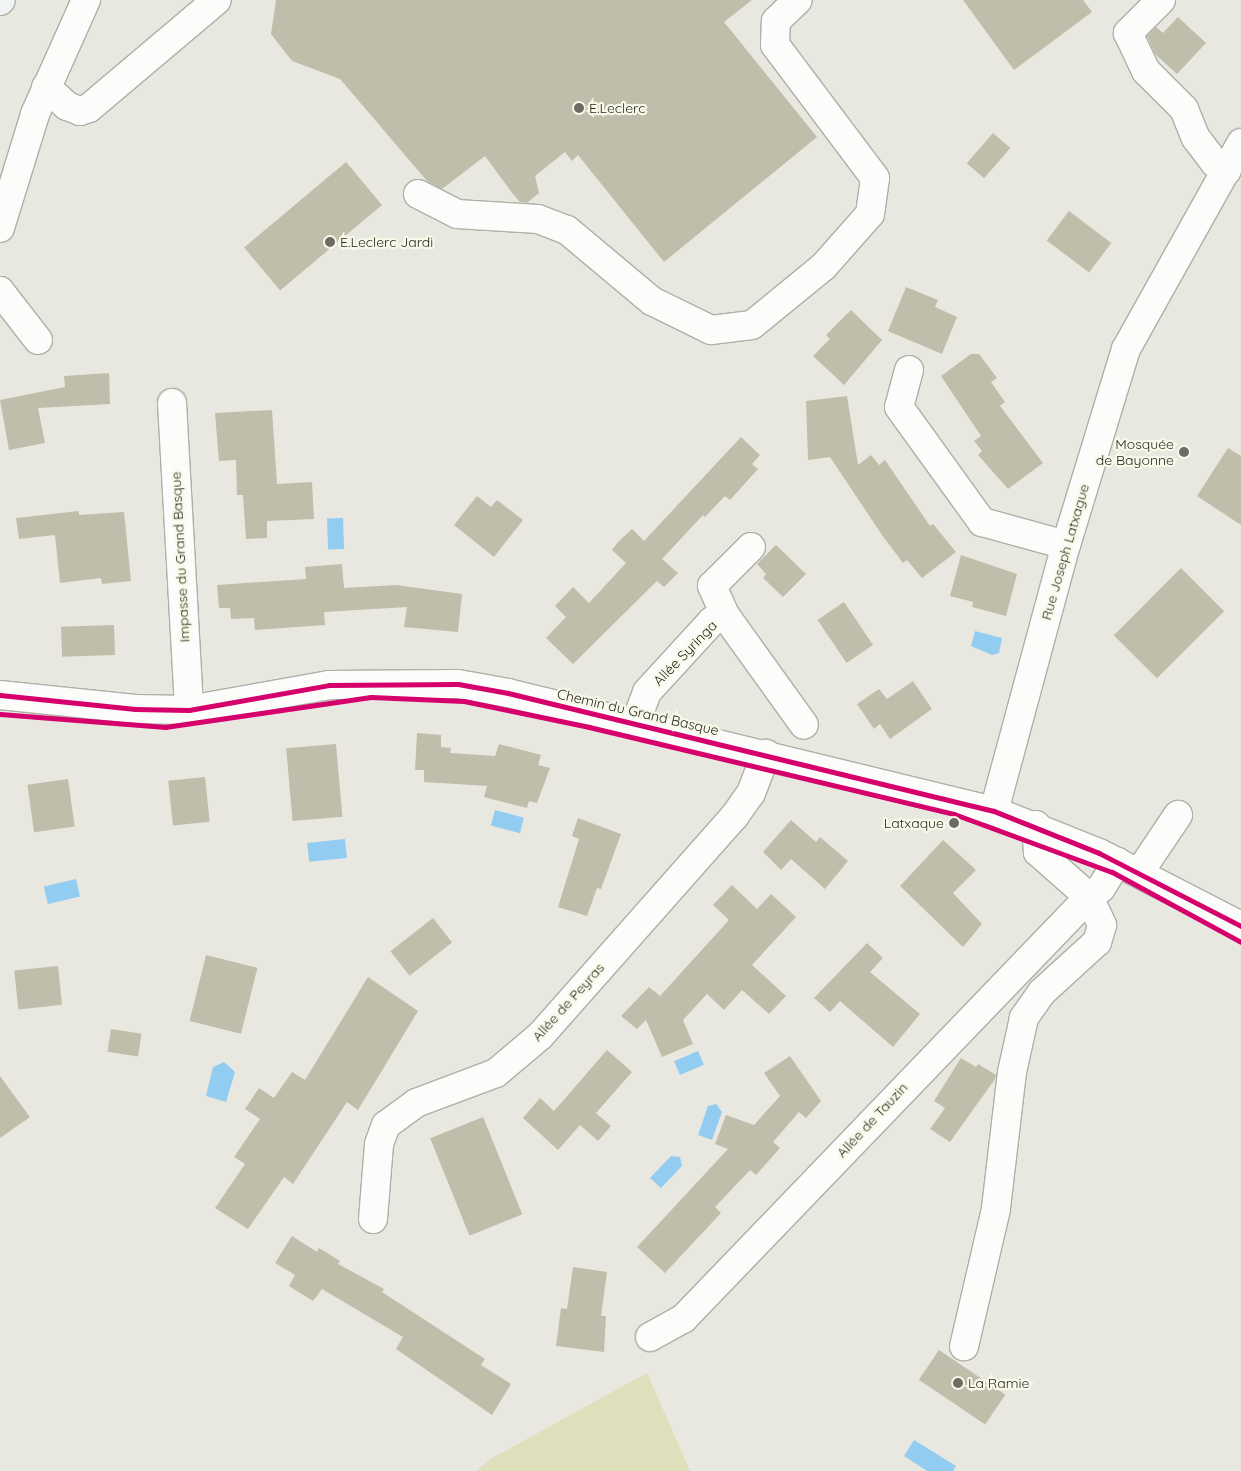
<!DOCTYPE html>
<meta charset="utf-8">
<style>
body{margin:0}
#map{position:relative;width:1241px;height:1471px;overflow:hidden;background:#e8e8e0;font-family:Quicksand,sans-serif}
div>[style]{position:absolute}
.green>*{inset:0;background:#dfdfbb}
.water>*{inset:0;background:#93ccf1;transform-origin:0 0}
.building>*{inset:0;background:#bfbeaa;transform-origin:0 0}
.roads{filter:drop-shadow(1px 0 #afafa8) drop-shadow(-1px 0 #afafa8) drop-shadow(0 1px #afafa8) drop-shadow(0 -1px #afafa8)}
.minor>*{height:28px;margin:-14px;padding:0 14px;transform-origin:14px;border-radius:14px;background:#fcfcfa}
.major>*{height:28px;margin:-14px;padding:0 14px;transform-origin:14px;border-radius:14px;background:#f1f4f4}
.cycleway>*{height:5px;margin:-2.5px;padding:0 2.5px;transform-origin:2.5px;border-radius:2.5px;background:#d6006c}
.dots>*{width:14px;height:14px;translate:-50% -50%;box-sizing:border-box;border:2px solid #f9f9e9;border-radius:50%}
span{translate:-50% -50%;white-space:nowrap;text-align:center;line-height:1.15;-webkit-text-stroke:4.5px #f9f9e9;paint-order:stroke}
.poi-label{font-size:14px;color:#292923}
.left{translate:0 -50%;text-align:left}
.right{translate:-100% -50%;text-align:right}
.street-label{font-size:14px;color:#292923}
</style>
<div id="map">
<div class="green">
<i style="clip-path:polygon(647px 1373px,690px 1471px,476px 1471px,492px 1458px)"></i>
</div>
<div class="water">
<i style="left:343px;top:518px;width:31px;height:16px;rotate:88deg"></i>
<i style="clip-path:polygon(975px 631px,1002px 638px,999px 653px,992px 655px,971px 646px)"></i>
<i style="left:495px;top:810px;width:30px;height:16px;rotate:15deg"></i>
<i style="left:345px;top:839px;width:19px;height:38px;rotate:84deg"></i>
<i style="left:76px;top:879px;width:18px;height:33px;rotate:77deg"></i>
<i style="left:698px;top:1051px;width:15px;height:26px;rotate:67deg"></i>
<i style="clip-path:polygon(224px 1062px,235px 1072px,226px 1102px,206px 1096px,213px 1067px)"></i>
<i style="clip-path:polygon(716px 1104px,722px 1112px,712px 1140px,698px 1135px,708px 1106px)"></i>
<i style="clip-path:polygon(671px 1156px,680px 1157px,682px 1166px,661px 1188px,650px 1178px)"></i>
<i style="clip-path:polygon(914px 1440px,956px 1466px,953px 1471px,927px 1471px,904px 1456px)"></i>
</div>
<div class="building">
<i style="clip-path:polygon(276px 0,752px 0,724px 22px,817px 137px,664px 262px,578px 155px,572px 161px,565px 152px,535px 176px,539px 193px,527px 203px,520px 202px,513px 194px,485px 156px,442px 189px,427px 181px,340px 79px,292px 61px,271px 34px)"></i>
<i style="clip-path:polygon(963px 0,1083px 0,1092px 12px,1014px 70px)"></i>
<i style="clip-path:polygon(1178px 17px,1206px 43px,1177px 74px,1155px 54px,1147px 36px,1156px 27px,1163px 33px)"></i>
<i style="left:993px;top:133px;width:23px;height:40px;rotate:41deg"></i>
<i style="left:346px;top:162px;width:56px;height:133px;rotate:50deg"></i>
<i style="left:1069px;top:211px;width:53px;height:37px;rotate:37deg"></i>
<i style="clip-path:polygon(906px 287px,938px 300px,935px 307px,957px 317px,942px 354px,888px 331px)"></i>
<i style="clip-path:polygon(851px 310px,882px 340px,844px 385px,813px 356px,830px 339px,826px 335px)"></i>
<i style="clip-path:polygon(971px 354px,979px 354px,997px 378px,991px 382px,1005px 402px,1000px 406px,1043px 463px,1008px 489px,978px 455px,982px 451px,974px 441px,981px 436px,941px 376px)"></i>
<i style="clip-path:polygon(109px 373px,110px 404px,38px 408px,45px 443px,9px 450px,0 400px,65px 387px,64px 376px)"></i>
<i style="clip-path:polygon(847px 396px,858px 465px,871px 455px,879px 465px,885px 460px,930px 526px,933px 524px,956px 552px,922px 578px,907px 560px,903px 563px,882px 535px,830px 457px,808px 460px,806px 401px)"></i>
<i style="clip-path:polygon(272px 410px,277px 484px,312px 482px,314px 519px,267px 521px,267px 538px,246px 539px,243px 495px,237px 495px,236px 460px,219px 461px,215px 413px)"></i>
<i style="clip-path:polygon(741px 437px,760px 455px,752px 464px,758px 469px,730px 500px,725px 496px,705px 517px,703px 515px,662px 559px,678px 573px,664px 587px,657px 581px,573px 664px,546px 638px,566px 617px,555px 606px,573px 587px,589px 603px,626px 563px,612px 550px,618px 542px,632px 529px,644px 541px)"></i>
<i style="clip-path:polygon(1228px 448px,1241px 456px,1241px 525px,1197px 496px)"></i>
<i style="clip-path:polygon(477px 496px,491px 507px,497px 500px,523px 520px,494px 557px,454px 525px)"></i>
<i style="clip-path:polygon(79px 511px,79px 515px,124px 512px,131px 581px,102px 584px,101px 578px,60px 583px,55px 535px,19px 539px,16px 518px)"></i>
<i style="clip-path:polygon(776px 545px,806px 574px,783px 597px,763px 578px,766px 574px,757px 564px)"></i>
<i style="clip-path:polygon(961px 555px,1017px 574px,1006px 616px,972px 607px,973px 602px,950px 596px)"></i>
<i style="clip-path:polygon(342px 564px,344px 588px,396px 585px,462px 594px,458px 632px,404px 627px,407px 607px,324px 612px,325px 625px,255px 630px,254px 618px,231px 619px,230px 608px,219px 608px,217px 585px,306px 579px,305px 567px)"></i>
<i style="left:1181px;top:568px;width:61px;height:95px;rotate:45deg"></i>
<i style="left:844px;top:602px;width:52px;height:32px;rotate:56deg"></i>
<i style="left:114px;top:625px;width:30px;height:53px;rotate:88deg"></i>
<i style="clip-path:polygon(913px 681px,932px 709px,890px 739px,880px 724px,874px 729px,857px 704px,879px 689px,887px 699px)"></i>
<i style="clip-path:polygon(417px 733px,441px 735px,441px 747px,451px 748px,450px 753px,495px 756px,499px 744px,541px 755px,538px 765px,550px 768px,537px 803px,529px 801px,527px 808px,484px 797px,487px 786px,424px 782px,424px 770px,415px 770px)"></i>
<i style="left:336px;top:744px;width:73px;height:50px;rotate:85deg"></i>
<i style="left:205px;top:777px;width:45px;height:37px;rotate:84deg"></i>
<i style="left:68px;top:779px;width:48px;height:41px;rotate:82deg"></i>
<i style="clip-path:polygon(578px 818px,621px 834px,601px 889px,597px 888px,587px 916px,558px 907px,579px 839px,572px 836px)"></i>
<i style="clip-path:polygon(791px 820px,816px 842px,820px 837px,848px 861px,825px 889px,791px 859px,781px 870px,763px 852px)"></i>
<i style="clip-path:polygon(943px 840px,976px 870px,953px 893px,982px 924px,963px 947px,900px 886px)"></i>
<i style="clip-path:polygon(732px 885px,757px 909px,771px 894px,796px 917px,752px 965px,786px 996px,769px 1014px,742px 990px,724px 1010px,707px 994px,683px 1020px,693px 1044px,662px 1057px,646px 1020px,637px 1029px,621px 1016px,649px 987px,660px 996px,729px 920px,713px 905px)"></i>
<i style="left:433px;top:918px;width:31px;height:54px;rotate:52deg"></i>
<i style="clip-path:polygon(867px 943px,883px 958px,870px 972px,920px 1014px,893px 1047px,840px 1001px,830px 1012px,814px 998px)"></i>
<i style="left:206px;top:955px;width:53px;height:68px;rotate:14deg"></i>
<i style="left:58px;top:966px;width:39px;height:44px;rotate:84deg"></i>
<i style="clip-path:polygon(368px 977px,418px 1011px,358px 1110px,347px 1102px,293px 1184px,284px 1177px,248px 1229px,215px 1208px,245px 1164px,234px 1157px,260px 1119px,245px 1109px,259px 1088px,274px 1098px,292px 1072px,305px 1080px)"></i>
<i style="left:111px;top:1029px;width:31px;height:23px;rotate:9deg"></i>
<i style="clip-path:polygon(607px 1050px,632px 1072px,596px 1113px,611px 1126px,598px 1141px,580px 1125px,558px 1150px,523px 1118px,540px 1098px,554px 1111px)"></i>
<i style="clip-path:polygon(790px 1056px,821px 1101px,806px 1118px,799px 1112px,773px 1142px,780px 1148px,756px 1175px,750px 1170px,715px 1207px,721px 1213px,665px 1273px,637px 1247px,728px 1149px,715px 1144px,726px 1115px,754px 1125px,780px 1096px,764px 1073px)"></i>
<i style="clip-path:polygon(961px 1058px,976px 1067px,978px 1064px,996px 1075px,995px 1079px,950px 1142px,930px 1129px,945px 1108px,934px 1101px)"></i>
<i style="clip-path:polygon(0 1076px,30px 1117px,0 1138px)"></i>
<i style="left:483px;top:1117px;width:105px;height:57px;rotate:68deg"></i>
<i style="clip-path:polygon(292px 1236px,317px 1252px,319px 1248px,329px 1254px,340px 1261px,338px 1264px,384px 1289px,382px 1292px,485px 1359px,481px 1365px,511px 1384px,492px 1415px,396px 1349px,403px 1337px,322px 1289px,313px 1301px,289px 1286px,295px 1275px,275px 1263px)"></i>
<i style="clip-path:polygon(573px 1267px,607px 1272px,601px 1316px,606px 1316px,604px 1352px,556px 1346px,561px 1308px,567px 1309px)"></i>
<i style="left:939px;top:1350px;width:80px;height:36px;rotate:34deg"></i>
</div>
<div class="roads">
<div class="minor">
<i style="left:1161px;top:0;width:47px;rotate:135deg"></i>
<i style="left:1128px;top:33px;width:42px;rotate:64.7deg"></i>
<i style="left:1146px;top:71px;width:54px;rotate:45deg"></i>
<i style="left:1184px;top:109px;width:31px;rotate:68deg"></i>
<i style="left:1196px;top:138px;width:31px;rotate:53deg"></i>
<i style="left:1215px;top:163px;width:14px;rotate:34deg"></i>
<i style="left:46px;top:87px;width:28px;rotate:42deg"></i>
<i style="left:67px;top:106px;width:14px;rotate:21deg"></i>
<i style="left:80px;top:111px;width:9px;rotate:-18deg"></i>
<i style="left:89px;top:108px;width:167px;rotate:-40.2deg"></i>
<i style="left:418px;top:194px;width:44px;rotate:27.1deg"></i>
<i style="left:457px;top:214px;width:81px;rotate:3.5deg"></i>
<i style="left:538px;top:219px;width:31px;rotate:21deg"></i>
<i style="left:567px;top:230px;width:111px;rotate:39.9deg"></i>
<i style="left:652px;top:301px;width:66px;rotate:26.2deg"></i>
<i style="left:711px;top:330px;width:41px;rotate:-7deg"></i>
<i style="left:752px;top:325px;width:93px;rotate:-39.3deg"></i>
<i style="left:824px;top:266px;width:69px;rotate:-48.5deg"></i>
<i style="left:870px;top:214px;width:36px;rotate:-82deg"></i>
<i style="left:875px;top:178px;width:166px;rotate:-126.9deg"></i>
<i style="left:775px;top:45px;width:24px;rotate:-88deg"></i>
<i style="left:776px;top:21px;width:30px;rotate:-44deg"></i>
<i style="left:0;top:228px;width:119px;rotate:-72.9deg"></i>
<i style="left:35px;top:114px;width:125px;rotate:-65.9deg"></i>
<i style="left:0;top:291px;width:62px;rotate:52.2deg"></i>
<i style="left:909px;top:370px;width:38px;rotate:105deg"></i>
<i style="left:899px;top:407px;width:142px;rotate:54.2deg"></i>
<i style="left:982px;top:522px;width:87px;rotate:15.3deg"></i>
<i style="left:172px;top:403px;width:307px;rotate:86.8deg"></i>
<i style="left:725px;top:615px;width:32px;rotate:-114deg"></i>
<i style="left:712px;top:586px;width:55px;rotate:-45deg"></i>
<i style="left:0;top:695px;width:136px;rotate:5.9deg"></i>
<i style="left:135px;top:709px;width:54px;rotate:1.1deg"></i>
<i style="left:189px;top:710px;width:142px;rotate:-10.1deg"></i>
<i style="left:329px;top:685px;width:129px;rotate:-0.4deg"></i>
<i style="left:458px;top:684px;width:51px;rotate:10.2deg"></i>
<i style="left:508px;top:693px;width:500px;rotate:13.65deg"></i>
<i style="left:994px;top:811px;width:113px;rotate:21.8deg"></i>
<i style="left:1099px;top:853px;width:160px;rotate:27.2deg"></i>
<i style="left:636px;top:721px;width:31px;rotate:-69deg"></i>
<i style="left:647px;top:692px;width:96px;rotate:-47.5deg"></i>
<i style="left:712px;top:621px;width:14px;rotate:-25deg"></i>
<i style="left:725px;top:615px;width:135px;rotate:54.3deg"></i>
<i style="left:994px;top:811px;width:276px;rotate:-74.9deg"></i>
<i style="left:1066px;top:545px;width:205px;rotate:-73deg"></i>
<i style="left:1126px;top:349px;width:236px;rotate:-60.8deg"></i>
<i style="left:1036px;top:825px;width:27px;rotate:86deg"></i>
<i style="left:1038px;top:852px;width:68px;rotate:41.4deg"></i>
<i style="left:1089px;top:897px;width:15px;rotate:-37deg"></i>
<i style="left:1101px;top:888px;width:31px;rotate:-58deg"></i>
<i style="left:1139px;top:873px;width:70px;rotate:-56.1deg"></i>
<i style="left:373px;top:1219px;width:75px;rotate:-85.4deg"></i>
<i style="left:379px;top:1144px;width:20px;rotate:-70deg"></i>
<i style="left:386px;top:1125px;width:37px;rotate:-36deg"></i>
<i style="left:416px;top:1103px;width:85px;rotate:-20.6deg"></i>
<i style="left:496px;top:1073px;width:57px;rotate:-40.1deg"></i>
<i style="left:540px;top:1036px;width:293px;rotate:-48.5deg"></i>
<i style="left:734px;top:817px;width:29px;rotate:-55deg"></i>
<i style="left:751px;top:793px;width:42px;rotate:-69deg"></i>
<i style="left:650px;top:1337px;width:38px;rotate:-29deg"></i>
<i style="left:683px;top:1319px;width:586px;rotate:-46.11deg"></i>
<i style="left:1089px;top:897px;width:31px;rotate:65deg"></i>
<i style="left:1102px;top:925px;width:18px;rotate:106deg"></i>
<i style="left:1097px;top:942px;width:74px;rotate:137.7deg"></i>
<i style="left:1042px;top:992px;width:32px;rotate:125deg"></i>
<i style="left:1024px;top:1018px;width:55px;rotate:102.5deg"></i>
<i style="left:1012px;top:1072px;width:138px;rotate:96.7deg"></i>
<i style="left:996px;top:1209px;width:141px;rotate:103.1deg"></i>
</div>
<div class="major">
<i style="left:0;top:1px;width:1px;rotate:-45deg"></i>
</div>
</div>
<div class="cycleway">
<i style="left:0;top:695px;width:136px;rotate:5.9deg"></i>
<i style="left:135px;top:709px;width:54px;rotate:1.1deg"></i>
<i style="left:189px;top:710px;width:142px;rotate:-10.1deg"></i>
<i style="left:329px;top:685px;width:129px;rotate:-0.4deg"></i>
<i style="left:458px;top:684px;width:51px;rotate:10.2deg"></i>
<i style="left:508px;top:693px;width:500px;rotate:13.65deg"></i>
<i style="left:994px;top:811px;width:113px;rotate:21.8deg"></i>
<i style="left:1099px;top:853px;width:160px;rotate:27.2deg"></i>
<i style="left:0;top:714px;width:166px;rotate:4.5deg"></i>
<i style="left:165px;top:727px;width:208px;rotate:-8.3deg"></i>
<i style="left:371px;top:697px;width:93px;rotate:2.5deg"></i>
<i style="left:464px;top:701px;width:128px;rotate:11.7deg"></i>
<i style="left:589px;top:727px;width:375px;rotate:13.4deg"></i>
<i style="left:954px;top:814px;width:168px;rotate:20.2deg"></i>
<i style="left:1112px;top:872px;width:147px;rotate:28.5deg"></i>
</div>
<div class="dots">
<i style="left:579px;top:108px;background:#6c6c65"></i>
<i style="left:330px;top:242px;background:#6c6c65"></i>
<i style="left:1184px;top:452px;background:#6c6c65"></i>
<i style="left:954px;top:823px;background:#6c6c65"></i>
<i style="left:958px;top:1383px;background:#6c6c65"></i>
</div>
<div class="poi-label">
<span class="left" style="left:589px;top:108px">E.Leclerc</span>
<span class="left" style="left:340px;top:242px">E.Leclerc Jardi</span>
<span class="right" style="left:1174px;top:452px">Mosquée<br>de Bayonne</span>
<span class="right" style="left:944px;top:823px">Latxaque</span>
<span class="left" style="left:968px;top:1383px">La Ramie</span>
</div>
<div class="street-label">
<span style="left:1065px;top:552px;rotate:-74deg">Rue Joseph Latxague</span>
<span style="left:180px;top:557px;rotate:-93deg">Impasse du Grand Basque</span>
<span style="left:685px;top:653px;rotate:-46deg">Allée Syringa</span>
<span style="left:638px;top:712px;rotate:13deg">Chemin du Grand Basque</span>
<span style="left:568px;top:1002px;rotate:-48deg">Allée de Peyras</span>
<span style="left:872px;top:1120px;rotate:-47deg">Allée de Tauzin</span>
</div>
</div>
